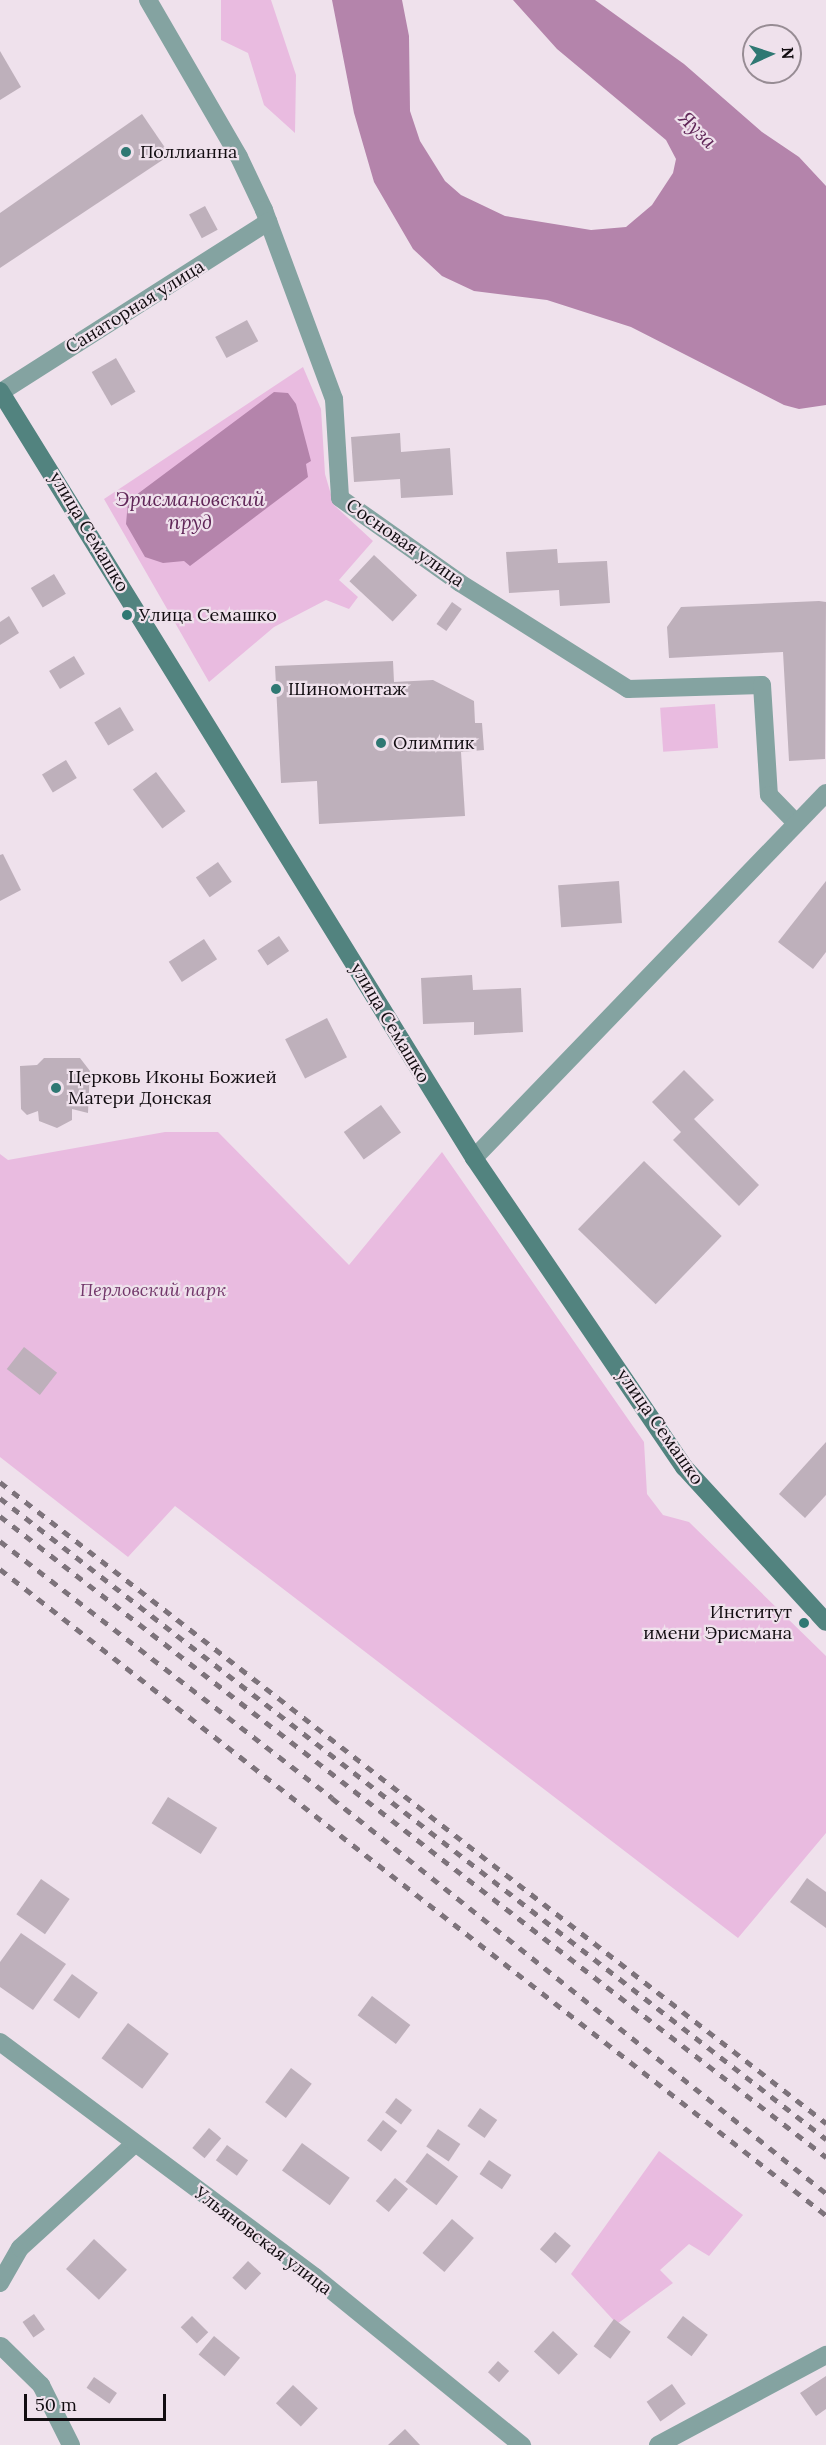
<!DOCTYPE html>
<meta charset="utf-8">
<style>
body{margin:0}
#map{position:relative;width:826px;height:2445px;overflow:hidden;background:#efe1ec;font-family:Lora,serif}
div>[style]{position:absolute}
.green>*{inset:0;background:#e9bbe0;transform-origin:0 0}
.water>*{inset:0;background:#b484ab}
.building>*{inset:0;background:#beb0bb;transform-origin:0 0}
.minor>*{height:18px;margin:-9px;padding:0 9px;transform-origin:9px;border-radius:9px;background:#84a3a1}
.tertiary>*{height:18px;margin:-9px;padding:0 9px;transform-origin:9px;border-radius:9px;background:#84a3a1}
.secondary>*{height:18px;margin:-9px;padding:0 9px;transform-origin:9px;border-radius:9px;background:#52837f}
.rail>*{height:4.5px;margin-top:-2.25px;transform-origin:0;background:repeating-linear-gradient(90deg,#7d737b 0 8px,transparent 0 16px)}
.dots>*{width:16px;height:16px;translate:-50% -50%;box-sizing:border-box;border:3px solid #efe1ec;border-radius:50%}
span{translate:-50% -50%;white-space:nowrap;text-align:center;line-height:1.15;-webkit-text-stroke:4.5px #efe1ec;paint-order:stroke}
.poi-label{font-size:18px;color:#120d11}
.left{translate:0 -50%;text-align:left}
.right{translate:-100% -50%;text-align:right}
.street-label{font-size:18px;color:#120d11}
.park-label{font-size:18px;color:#73386b;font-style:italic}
.water-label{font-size:20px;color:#602658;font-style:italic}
.north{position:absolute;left:742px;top:24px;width:60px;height:60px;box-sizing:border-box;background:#efe1ec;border:2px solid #978c94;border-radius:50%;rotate:87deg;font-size:16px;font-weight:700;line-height:24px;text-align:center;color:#120d11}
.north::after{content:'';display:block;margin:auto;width:21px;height:27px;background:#2f7873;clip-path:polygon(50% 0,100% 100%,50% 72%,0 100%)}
.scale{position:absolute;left:24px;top:2394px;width:142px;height:27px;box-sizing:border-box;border:3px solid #120d11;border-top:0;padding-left:8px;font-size:18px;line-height:21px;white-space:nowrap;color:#120d11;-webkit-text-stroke:4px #efe1ec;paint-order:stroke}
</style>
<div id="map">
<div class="green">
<i style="clip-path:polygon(221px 0,271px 0,296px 75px,295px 133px,264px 105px,248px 53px,221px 40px)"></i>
<i style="clip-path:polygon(303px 367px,321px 409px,325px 474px,334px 505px,373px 541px,339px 580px,358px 597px,349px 609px,326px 600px,274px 627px,209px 682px,104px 499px)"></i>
<i style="left:715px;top:704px;width:44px;height:55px;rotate:86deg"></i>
<i style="clip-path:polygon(165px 1132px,218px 1132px,349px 1265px,442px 1152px,644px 1442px,647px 1494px,663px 1515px,689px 1522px,826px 1656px,826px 1833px,738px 1938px,175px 1506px,128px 1557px,0 1457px,0 1154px,8px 1160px)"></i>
<i style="clip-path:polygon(659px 2151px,743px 2215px,709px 2256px,689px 2244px,660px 2270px,673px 2283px,617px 2324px,571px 2274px)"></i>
</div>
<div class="water">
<i style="clip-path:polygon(332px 0,402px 0,409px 36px,410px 111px,420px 141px,445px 181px,461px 195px,505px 216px,591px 230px,626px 227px,652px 205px,673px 173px,676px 159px,666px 140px,557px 49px,513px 0,595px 0,684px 64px,762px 132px,799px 157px,826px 186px,826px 405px,799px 409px,784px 405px,631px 327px,547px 300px,474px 291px,442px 276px,413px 249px,374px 182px,354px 113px)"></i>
<i style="clip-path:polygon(274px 392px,288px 393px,296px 404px,311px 461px,306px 464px,308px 477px,190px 566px,184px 561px,163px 563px,145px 557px,126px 524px,128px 501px)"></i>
</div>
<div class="building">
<i style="clip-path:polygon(0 51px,21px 87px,0 100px)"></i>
<i style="clip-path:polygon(142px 114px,170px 155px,0 268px,0 213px)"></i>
<i style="left:205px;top:206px;width:27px;height:18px;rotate:62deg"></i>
<i style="left:247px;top:320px;width:24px;height:36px;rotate:62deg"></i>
<i style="left:116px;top:358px;width:39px;height:28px;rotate:60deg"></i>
<i style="clip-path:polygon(400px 433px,401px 452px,450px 448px,453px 495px,401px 498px,400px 479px,354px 482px,351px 437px)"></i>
<i style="clip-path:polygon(557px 549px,558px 563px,607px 561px,610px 603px,560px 606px,559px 590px,509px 593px,506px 552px)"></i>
<i style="left:374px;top:555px;width:59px;height:36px;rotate:43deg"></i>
<i style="left:54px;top:574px;width:23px;height:27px;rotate:59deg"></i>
<i style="clip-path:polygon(819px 601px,826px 602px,825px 759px,789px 761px,783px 652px,669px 658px,667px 627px,681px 607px)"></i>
<i style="left:452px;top:602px;width:12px;height:27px;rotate:35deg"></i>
<i style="clip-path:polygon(9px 616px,19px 633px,0 645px,0 622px)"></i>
<i style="left:74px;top:656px;width:21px;height:29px;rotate:59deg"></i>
<i style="clip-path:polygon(393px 661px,394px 682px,433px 680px,474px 701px,475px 723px,482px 723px,484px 750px,461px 752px,465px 816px,319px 824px,317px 781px,281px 783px,275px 666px)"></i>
<i style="left:120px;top:707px;width:27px;height:30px;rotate:59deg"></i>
<i style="left:66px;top:760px;width:21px;height:28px;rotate:59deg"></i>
<i style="left:156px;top:772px;width:49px;height:29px;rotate:53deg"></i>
<i style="clip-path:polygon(3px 854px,21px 890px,0 901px,0 855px)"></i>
<i style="left:218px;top:862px;width:24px;height:27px;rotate:55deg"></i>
<i style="left:619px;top:881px;width:42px;height:61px;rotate:86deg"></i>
<i style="clip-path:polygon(826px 881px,826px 952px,813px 969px,778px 942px)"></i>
<i style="left:279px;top:936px;width:18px;height:26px;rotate:56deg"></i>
<i style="left:204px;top:939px;width:24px;height:42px;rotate:57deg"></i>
<i style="clip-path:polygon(472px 975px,473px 990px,521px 988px,523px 1032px,474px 1035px,474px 1022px,423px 1024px,421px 978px)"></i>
<i style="left:327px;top:1018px;width:44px;height:47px;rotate:63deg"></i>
<i style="clip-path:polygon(44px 1058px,80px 1058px,90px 1071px,88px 1113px,72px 1109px,72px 1120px,57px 1128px,39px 1121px,38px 1111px,27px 1115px,21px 1109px,20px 1066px,37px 1065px)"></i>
<i style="clip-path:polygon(684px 1070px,714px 1100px,694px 1119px,759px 1185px,739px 1206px,673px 1140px,681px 1132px,652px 1102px)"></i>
<i style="left:381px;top:1105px;width:34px;height:46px;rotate:54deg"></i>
<i style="left:644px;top:1161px;width:108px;height:95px;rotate:44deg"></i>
<i style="left:24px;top:1347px;width:42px;height:28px;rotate:38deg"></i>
<i style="clip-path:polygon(826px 1442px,826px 1495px,805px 1518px,779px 1494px)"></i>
<i style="left:168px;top:1797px;width:58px;height:31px;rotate:32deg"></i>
<i style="clip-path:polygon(807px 1878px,826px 1892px,826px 1928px,790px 1902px)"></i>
<i style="left:41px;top:1879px;width:35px;height:43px;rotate:35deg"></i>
<i style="clip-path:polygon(21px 1933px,66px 1964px,33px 2010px,0 1987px,0 1962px)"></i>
<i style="left:72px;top:1974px;width:32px;height:32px;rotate:36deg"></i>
<i style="left:372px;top:1996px;width:48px;height:24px;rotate:37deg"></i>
<i style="left:128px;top:2023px;width:51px;height:44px;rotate:37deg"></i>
<i style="left:291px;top:2068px;width:26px;height:43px;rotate:37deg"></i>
<i style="left:396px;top:2098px;width:20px;height:18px;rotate:37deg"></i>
<i style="left:480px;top:2108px;width:21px;height:22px;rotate:35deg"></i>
<i style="left:383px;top:2120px;width:18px;height:26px;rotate:38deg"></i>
<i style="left:209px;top:2128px;width:16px;height:26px;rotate:40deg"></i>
<i style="left:438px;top:2129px;width:27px;height:21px;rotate:34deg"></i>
<i style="left:302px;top:2143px;width:59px;height:34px;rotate:36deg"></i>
<i style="left:227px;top:2145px;width:26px;height:19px;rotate:36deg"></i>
<i style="left:427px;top:2153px;width:39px;height:36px;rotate:37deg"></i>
<i style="left:489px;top:2160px;width:27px;height:17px;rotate:34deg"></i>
<i style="left:395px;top:2178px;width:17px;height:30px;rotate:40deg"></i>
<i style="left:452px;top:2219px;width:29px;height:45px;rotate:41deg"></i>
<i style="left:555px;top:2232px;width:21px;height:23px;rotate:41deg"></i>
<i style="left:94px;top:2239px;width:45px;height:41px;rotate:43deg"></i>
<i style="left:248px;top:2261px;width:18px;height:23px;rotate:43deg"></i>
<i style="left:34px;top:2314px;width:19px;height:14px;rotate:55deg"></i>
<i style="left:192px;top:2316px;width:23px;height:16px;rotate:45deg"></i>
<i style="left:683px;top:2316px;width:31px;height:27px;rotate:37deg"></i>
<i style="left:614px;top:2319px;width:21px;height:34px;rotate:37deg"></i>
<i style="left:553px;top:2331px;width:34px;height:28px;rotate:43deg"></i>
<i style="left:214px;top:2336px;width:34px;height:24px;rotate:40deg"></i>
<i style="left:498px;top:2361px;width:15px;height:15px;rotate:42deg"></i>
<i style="clip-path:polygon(826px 2376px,826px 2409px,816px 2416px,800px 2393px)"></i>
<i style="left:94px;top:2377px;width:28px;height:13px;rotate:35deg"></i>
<i style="left:672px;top:2384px;width:24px;height:31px;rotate:55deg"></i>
<i style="left:293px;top:2385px;width:34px;height:25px;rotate:43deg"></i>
<i style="clip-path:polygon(405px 2429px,420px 2445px,388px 2445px)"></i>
</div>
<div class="minor">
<i style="left:148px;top:0;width:181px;rotate:59.9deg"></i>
<i style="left:239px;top:157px;width:59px;rotate:64.7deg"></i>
<i style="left:264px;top:210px;width:202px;rotate:69.7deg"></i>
<i style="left:334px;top:399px;width:99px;rotate:86.5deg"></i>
<i style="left:340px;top:498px;width:147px;rotate:35.3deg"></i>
<i style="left:460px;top:583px;width:199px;rotate:32.2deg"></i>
<i style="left:628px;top:689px;width:134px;rotate:-1.7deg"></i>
<i style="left:762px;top:685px;width:110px;rotate:86.4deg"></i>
<i style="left:769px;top:795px;width:37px;rotate:46deg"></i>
<i style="left:1px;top:392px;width:317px;rotate:-32.5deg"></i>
<i style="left:474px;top:1158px;width:507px;rotate:-46.04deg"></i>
<i style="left:0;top:2283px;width:40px;rotate:-60.3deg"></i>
<i style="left:20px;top:2248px;width:153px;rotate:-42.3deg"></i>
<i style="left:1px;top:2346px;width:56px;rotate:44.3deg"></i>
<i style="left:41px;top:2385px;width:67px;rotate:63.4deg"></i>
<i style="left:658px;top:2445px;width:191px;rotate:-28.2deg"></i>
</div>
<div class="tertiary">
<i style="left:0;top:2042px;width:393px;rotate:36.7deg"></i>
<i style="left:315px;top:2277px;width:267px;rotate:39.1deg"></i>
</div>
<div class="secondary">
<i style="left:0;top:391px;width:902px;rotate:58.28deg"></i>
<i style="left:474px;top:1158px;width:374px;rotate:55.8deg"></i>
<i style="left:684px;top:1467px;width:210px;rotate:47.5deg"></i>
</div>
<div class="rail">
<i style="left:0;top:1482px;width:1046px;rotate:37.81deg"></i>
<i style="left:0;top:1498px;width:1046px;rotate:37.81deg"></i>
<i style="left:0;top:1516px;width:1046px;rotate:37.81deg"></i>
<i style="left:0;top:1541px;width:420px;rotate:37.7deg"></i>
<i style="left:332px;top:1798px;width:633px;rotate:38.65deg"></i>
<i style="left:0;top:1569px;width:1049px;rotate:38.03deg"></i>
</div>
<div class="dots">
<i style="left:126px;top:152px;background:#2f7873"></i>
<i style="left:127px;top:615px;background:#2f7873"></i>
<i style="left:276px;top:689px;background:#2f7873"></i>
<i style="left:381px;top:743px;background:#2f7873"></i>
<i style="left:56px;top:1088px;background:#2f7873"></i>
<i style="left:804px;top:1623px;background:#2f7873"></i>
</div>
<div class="poi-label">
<span class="left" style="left:140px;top:152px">Поллианна</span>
<span class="left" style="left:139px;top:615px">Улица Семашко</span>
<span class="left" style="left:288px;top:689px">Шиномонтаж</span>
<span class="left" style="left:393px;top:743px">Олимпик</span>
<span class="left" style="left:68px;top:1088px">Церковь Иконы Божией<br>Матери Донская</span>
<span class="right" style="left:792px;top:1623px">Институт<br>имени Эрисмана</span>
</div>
<div class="street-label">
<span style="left:135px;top:307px;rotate:-32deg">Санаторная улица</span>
<span style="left:89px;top:532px;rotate:59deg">улица Семашко</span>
<span style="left:405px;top:543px;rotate:35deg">Сосновая улица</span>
<span style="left:390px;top:1023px;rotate:59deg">улица Семашко</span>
<span style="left:660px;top:1427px;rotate:55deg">улица Семашко</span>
<span style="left:263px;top:2241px;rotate:37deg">Ульяновская улица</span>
</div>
<div class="park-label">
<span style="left:153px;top:1290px">Перловский парк</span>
</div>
<div class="water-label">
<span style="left:698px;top:129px;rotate:45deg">Яуза</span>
<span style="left:190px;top:510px">Эрисмановский<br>пруд</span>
</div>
<div class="north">N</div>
<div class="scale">50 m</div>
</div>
